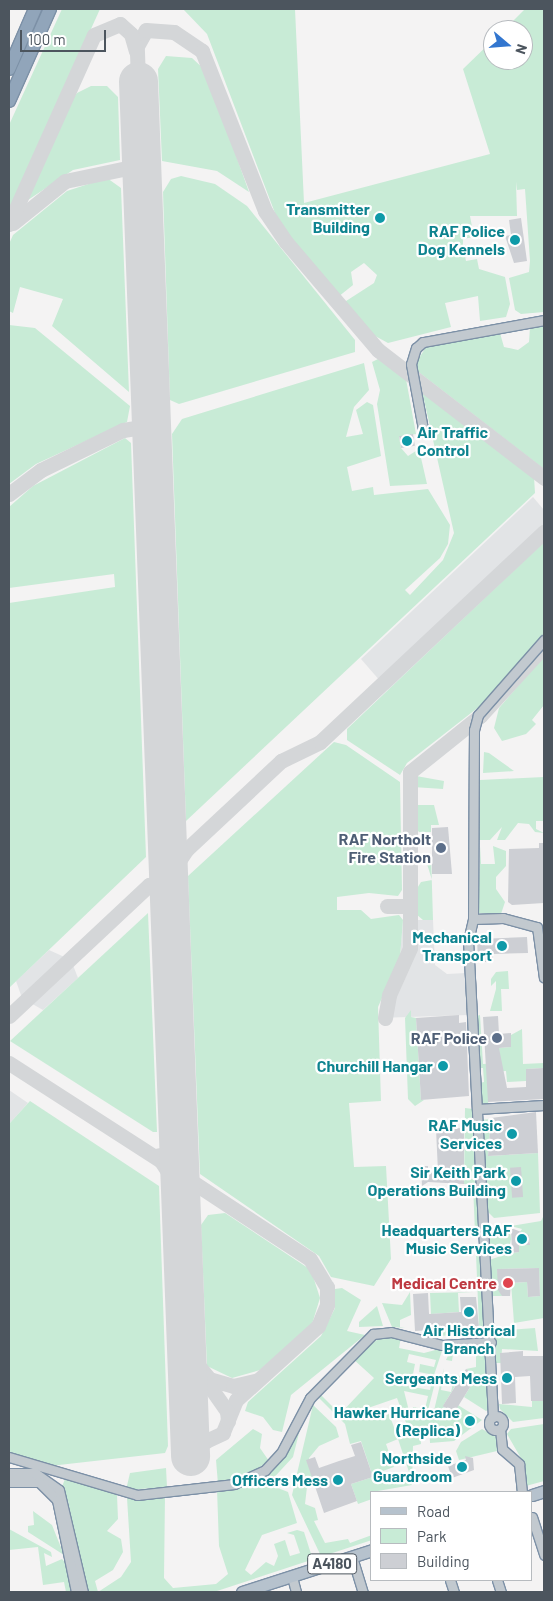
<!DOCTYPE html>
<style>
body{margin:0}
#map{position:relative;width:553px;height:1601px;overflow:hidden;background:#f4f3f3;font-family:Barlow,sans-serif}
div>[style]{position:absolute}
.airport>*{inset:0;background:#e2e4e6}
.green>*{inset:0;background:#c8ebd6}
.round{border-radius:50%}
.taxiway>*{height:15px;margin:-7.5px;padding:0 7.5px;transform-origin:7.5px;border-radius:7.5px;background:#d4d6d8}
.runway>*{height:39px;margin:-19.5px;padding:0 19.5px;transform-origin:19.5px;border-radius:19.5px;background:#d4d6d8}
.building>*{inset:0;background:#cdcfd4;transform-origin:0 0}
.roads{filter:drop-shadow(1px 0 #7c90a6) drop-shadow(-1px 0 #7c90a6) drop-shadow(0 1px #7c90a6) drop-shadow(0 -1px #7c90a6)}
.minor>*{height:9px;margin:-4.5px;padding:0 4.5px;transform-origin:4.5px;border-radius:4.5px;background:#c2c9cf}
.minor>.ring{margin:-4.5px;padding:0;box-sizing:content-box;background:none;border:9px solid #c2c9cf;border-radius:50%}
.major>*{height:11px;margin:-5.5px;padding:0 5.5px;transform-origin:5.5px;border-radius:5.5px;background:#b6c2cd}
.highway>*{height:12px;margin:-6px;padding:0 6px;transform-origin:6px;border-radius:6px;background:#91a5ba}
.dots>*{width:14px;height:14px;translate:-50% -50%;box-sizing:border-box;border:2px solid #fff;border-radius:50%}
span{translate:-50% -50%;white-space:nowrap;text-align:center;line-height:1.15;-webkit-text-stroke:4.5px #fff;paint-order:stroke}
.shield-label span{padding:1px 4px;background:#fff;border:1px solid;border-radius:4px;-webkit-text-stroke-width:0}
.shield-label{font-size:15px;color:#4c555e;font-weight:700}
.culture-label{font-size:16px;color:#0d838f;font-weight:700}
.right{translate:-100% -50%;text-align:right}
.left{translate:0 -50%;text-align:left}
.service-label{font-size:16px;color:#4e5e75;font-weight:700}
.health-label{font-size:16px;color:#be3a42;font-weight:700}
.frame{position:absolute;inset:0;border:10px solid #4c555e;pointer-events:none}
.legend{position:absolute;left:370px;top:1491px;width:162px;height:90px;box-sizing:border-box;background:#fff;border:1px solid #b7bbbf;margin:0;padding:6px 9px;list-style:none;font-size:15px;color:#4c555e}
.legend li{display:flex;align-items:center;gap:10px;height:25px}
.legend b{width:25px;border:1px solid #b7bbbf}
.north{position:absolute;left:483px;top:20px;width:50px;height:50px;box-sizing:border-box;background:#fff;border:1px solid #b7bbbf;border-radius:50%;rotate:108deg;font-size:14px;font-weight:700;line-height:20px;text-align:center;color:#4c555e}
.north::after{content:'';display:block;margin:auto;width:18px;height:22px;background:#3276cf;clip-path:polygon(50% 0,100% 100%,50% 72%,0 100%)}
.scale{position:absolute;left:20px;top:30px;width:86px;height:22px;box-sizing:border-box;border:2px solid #4c555e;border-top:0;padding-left:6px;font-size:15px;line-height:18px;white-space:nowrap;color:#4c555e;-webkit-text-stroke:4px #fff;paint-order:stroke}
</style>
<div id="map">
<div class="airport">
<i style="clip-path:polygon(533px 497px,544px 510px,544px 543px,388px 690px,361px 659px)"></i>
<i style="clip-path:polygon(403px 920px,433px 920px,435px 965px,447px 974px,466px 973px,468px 1015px,378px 1018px,384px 991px,400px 957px)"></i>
<i style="clip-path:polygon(49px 950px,71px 960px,78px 978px,43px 1010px,22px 998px,16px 981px)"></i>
<i style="clip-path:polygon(9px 1090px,28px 1103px,9px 1124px)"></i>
</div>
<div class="green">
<i style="clip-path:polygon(62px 9px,100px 9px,9px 210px,9px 125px)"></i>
<i style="clip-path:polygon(183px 9px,295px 9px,304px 203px,490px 154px,463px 69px,493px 40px,493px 60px,523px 60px,523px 30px,504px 30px,525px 9px,544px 9px,544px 312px,521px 314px,515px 310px,509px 278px,529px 272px,530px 261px,525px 189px,517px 190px,516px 182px,517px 216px,470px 216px,474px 237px,463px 239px,463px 245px,476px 245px,464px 247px,465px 253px,476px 251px,465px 256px,466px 261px,477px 259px,479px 269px,505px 277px,510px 304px,506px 317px,480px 321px,478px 296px,445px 303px,451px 327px,388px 343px,364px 330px,343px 303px,374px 283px,377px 275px,364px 263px,351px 272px,353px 285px,338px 297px,278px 221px,207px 34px)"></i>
<i style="clip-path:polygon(166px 56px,192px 58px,206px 71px,249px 192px,217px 171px,162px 161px,158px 69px)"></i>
<i style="clip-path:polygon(91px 86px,107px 86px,118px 97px,120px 160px,73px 170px,28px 200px,68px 105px,77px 93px)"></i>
<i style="clip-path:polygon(181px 176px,215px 184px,247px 206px,355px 340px,355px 352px,179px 404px,170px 400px,163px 192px,171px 179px)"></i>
<i style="clip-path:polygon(107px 178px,121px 188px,129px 392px,52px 326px,63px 299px,20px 287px,13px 313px,9px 311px,9px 244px,13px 235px,67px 191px)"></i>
<i style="clip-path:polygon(9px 325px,35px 328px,130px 406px,127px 422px,36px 464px,9px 484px)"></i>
<i style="clip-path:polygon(544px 325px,544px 469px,416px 370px,416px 363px,426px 347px,500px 333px,504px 347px,518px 350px,529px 342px,530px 327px)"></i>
<i style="clip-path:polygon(378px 359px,406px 379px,416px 434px,399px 437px,401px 448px,408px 456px,419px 449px,427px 484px,390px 486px,377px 404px,380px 390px,372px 362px)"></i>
<i style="clip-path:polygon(364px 363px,369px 390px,354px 407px,346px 437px,363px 434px,356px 410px,367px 402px,373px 405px,381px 456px,347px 467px,352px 491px,373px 487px,374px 495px,428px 489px,450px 525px,448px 544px,440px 558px,405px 590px,410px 595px,443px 560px,454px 533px,422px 391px,534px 477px,535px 493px,186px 821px,172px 434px,182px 419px)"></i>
<i style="clip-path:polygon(125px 438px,131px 443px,146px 857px,9px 988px,9px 603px,115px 587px,114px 574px,9px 588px,9px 507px,33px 486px)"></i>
<i style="clip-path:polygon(544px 542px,544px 633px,489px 699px,407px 763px,400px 775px,347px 740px,347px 729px)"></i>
<i style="clip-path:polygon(544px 656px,544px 705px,532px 720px,536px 724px,526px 734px,502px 741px,494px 728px,499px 708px)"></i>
<i style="clip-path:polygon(334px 742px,346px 745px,400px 782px,402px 890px,398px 896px,369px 893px,337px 897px,337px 910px,361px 910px,371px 919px,399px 915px,403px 920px,400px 957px,378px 1007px,381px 1101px,349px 1103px,354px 1167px,386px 1166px,391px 1259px,374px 1286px,331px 1277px,319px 1256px,200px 1174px,188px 876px)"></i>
<i style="clip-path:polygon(484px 752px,489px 753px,514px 771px,483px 773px)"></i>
<i style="clip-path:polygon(416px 776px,444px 781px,443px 789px,413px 787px)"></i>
<i style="clip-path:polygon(544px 777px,544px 821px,536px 821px,536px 829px,544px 833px,535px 832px,529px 824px,518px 823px,505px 840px,497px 840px,502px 827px,490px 840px,477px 840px,480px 780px)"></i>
<i style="clip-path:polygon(414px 805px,434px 805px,439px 825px,431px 825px,431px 832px,419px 832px,414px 826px)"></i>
<i style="clip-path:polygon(481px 846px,481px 864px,495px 864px,493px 846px,506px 851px,506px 866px,496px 877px,496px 889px,505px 902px,501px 914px,477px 913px)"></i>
<i style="clip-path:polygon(419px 854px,431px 854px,433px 920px,423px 920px,416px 914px,416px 890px,421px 882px,432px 880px,427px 864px,415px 860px)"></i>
<i style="clip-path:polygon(148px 913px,157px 1132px,153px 1132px,10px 1041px)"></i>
<i style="clip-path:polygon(508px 971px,509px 989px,501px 989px,502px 1011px,490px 1011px,496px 989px,496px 981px,491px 986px,491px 979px,496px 972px)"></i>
<i style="clip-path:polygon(411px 1010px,411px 1017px,416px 1018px,421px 1100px,424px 1100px,415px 1106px,408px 1099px,405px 1018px)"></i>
<i style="clip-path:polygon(480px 1015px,483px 1064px,500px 1063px,499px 1048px,511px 1047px,511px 1035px,522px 1029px,523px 1064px,544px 1063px,544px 1081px,543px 1068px,526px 1069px,526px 1081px,507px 1082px,506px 1071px,490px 1072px,488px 1105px,481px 1103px,479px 1083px,484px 1082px,483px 1068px,478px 1068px,476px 1016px)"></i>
<i style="clip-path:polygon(30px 1101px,159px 1186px,168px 1446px,165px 1453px,50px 1466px,9px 1452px,9px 1124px)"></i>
<i style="clip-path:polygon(465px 1108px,473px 1109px,479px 1234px,475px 1233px,473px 1184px,464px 1184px)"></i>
<i style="clip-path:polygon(491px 1119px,488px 1156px,538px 1153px,540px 1213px,494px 1218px,486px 1210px,481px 1120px)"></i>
<i style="clip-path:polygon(225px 1213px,311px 1270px,320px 1298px,312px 1324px,260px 1370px,232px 1378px,207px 1366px,201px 1225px,208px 1215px)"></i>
<i style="clip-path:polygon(543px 1217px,544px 1318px,514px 1323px,511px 1283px,527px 1282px,528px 1297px,540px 1296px,539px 1268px,497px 1269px,502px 1296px,493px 1296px,489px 1260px,507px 1254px,512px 1247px,512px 1253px,519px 1252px,519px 1245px,530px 1245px,529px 1235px,518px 1235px,522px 1229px,511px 1226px,541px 1221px)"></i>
<i class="round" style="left:485px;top:1226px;width:26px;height:26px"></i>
<i style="clip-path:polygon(476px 1254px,481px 1254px,485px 1334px,437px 1336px,436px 1329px,479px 1327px)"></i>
<i style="clip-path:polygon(342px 1288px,361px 1300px,347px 1331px,365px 1335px,291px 1395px,282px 1432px,273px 1430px,263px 1417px,245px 1411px,248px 1402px,321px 1336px,335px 1308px,335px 1289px)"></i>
<i style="clip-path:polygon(410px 1292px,411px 1315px,400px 1320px,400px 1327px,405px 1328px,392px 1327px,382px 1303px,402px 1305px)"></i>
<i style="clip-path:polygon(474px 1292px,458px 1293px,459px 1312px,431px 1314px,430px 1293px)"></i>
<i style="clip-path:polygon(377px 1306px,383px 1326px,359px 1327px,359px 1322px)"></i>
<i style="clip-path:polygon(535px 1328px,538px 1351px,502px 1349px,501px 1363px,495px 1363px,495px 1331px)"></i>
<i style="clip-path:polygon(evenodd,384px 1335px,401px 1337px,399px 1348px,424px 1353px,443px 1348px,434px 1375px,419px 1372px,420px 1364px,434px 1367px,436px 1360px,409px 1354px,407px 1362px,415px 1364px,412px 1379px,397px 1376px,396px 1384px,430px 1390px,432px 1382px,421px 1378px,435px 1383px,427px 1414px,415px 1414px,413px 1407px,425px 1409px,428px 1396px,404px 1391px,411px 1419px,432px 1419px,444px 1368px,441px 1390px,451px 1392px,455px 1375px,461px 1376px,443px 1406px,453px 1412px,458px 1405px,482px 1420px,454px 1441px,430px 1443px,429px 1426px,420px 1427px,421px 1444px,413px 1446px,412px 1485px,372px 1492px,372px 1499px,358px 1504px,351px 1484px,373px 1477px,361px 1441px,350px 1444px,345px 1424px,317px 1396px,319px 1393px,340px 1414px,374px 1378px,352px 1358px,384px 1335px,397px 1398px,409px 1431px,397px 1435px,389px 1414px,372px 1420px,368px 1408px,397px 1398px,384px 1335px,398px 1439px,410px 1475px,384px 1484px,380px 1472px,394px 1467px,386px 1444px,398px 1439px)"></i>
<i style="clip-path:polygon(483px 1345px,489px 1354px,492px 1408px,486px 1411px,464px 1397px,477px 1376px,466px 1369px,476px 1367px,476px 1353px,453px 1354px,452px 1361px,446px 1360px,452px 1347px)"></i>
<i style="clip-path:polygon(532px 1401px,544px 1401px,544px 1418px,513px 1422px,500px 1409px,499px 1404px,532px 1407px)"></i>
<i style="clip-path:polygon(313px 1405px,336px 1427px,339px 1437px,319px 1446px,309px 1458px,315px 1484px,307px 1487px,305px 1504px,315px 1508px,318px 1520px,314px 1521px,325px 1543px,348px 1539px,350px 1543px,372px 1535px,372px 1540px,214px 1592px,86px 1592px,68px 1501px,61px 1489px,65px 1479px,117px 1495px,118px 1519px,107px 1531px,121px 1539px,123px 1552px,113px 1570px,95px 1581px,98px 1592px,121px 1577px,131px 1562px,127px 1498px,165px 1496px,164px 1578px,173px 1588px,216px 1584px,228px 1574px,219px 1546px,217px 1489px,248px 1484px,267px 1474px,279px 1463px,304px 1413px,293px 1457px,268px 1484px,288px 1492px,297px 1523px,262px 1535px,245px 1570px,251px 1575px,266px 1562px,274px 1566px,278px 1556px,274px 1544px,285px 1540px,290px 1556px,300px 1553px,294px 1535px,287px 1533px,297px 1530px,304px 1532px,312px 1557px,320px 1554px,292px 1495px)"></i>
<i style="clip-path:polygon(544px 1424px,544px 1481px,526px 1486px,522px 1460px,507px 1434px,511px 1429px)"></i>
<i style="clip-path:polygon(253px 1429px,262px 1434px,260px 1448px,269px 1461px,243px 1478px,218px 1484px,216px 1460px)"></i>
<i style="clip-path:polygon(482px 1429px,496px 1437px,497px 1451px,459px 1460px,456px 1451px,461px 1442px)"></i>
<i style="clip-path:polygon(166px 1468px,167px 1487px,126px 1490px,130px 1473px)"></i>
<i style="clip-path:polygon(33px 1511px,52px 1525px,64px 1555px,28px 1532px,28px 1526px,34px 1525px)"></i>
<i style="clip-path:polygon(9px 1529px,51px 1552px,52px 1557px,44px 1553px,46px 1566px,62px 1559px,69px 1567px,73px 1592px,66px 1592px,64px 1582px,43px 1585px,38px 1547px,9px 1550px)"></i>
</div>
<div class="taxiway">
<i style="left:138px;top:81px;width:35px;rotate:-92deg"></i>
<i style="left:137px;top:46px;width:18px;rotate:-61deg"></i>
<i style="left:146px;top:30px;width:28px;rotate:4deg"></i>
<i style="left:174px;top:32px;width:34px;rotate:34deg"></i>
<i style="left:202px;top:51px;width:172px;rotate:68.5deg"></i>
<i style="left:265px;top:211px;width:37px;rotate:56deg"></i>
<i style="left:286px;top:242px;width:142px;rotate:49.6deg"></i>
<i style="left:378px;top:350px;width:210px;rotate:37.6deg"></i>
<i style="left:13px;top:223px;width:67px;rotate:-38.9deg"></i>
<i style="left:65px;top:181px;width:63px;rotate:-11.8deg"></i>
<i style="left:127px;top:168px;width:14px;rotate:36deg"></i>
<i style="left:138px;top:176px;width:14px;rotate:73deg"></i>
<i style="left:9px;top:224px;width:207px;rotate:-65.8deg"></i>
<i style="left:94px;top:35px;width:28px;rotate:-23deg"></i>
<i style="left:120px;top:24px;width:15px;rotate:42deg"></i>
<i style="left:131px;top:34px;width:18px;rotate:74deg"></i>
<i style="left:9px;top:494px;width:40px;rotate:-37deg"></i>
<i style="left:41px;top:470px;width:91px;rotate:-26deg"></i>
<i style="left:123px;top:430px;width:19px;rotate:-9deg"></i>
<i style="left:142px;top:427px;width:18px;rotate:56deg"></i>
<i style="left:157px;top:877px;width:13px;rotate:-58deg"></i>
<i style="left:164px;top:866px;width:18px;rotate:-87deg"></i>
<i style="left:168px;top:903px;width:32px;rotate:-83deg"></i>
<i style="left:172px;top:871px;width:27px;rotate:-56deg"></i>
<i style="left:187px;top:849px;width:129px;rotate:-43.1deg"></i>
<i style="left:281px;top:761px;width:43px;rotate:-26deg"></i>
<i style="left:320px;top:742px;width:307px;rotate:-43.2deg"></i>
<i style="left:387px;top:906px;width:22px"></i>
<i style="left:9px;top:1016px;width:192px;rotate:-43.1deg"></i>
<i style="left:149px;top:885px;width:12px;rotate:-14deg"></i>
<i style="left:161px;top:882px;width:13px;rotate:58deg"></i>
<i style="left:385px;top:1018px;width:23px;rotate:-80deg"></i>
<i style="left:389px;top:995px;width:51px;rotate:-65.9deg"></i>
<i style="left:410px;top:948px;width:176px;rotate:-90deg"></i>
<i style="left:410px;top:772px;width:90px;rotate:-38.7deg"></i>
<i style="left:480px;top:716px;width:95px;rotate:-47.6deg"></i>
<i style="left:9px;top:1063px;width:181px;rotate:32.8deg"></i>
<i style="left:161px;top:1161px;width:27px;rotate:57deg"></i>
<i style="left:176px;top:1184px;width:27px;rotate:84deg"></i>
<i style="left:155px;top:1156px;width:15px;rotate:-11deg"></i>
<i style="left:170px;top:1153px;width:23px;rotate:-75deg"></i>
<i style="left:177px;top:1160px;width:19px;rotate:65deg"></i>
<i style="left:185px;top:1177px;width:149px;rotate:33.3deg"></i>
<i style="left:310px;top:1259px;width:33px;rotate:59deg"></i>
<i style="left:327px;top:1287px;width:18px;rotate:90deg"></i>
<i style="left:327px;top:1305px;width:23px;rotate:113deg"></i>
<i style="left:318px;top:1326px;width:110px;rotate:137.9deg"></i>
<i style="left:236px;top:1400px;width:35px;rotate:112deg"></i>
<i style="left:223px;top:1433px;width:19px;rotate:155deg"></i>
<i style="left:206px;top:1441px;width:22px;rotate:-141deg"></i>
<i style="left:184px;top:1348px;width:40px;rotate:51deg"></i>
<i style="left:209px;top:1379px;width:25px;rotate:16deg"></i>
<i style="left:233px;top:1386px;width:23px;rotate:-13deg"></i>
<i style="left:203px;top:1377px;width:42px;rotate:54.8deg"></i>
<i style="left:227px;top:1411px;width:10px;rotate:84deg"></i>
</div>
<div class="runway">
<i style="left:138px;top:81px;width:1376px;rotate:87.83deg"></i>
</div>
<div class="building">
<i style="clip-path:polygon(521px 218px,527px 261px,514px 263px,505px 236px,511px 235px,509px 220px)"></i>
<i style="left:413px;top:434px;width:12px;height:14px;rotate:81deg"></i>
<i style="clip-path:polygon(448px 827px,452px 874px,432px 874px,432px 828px)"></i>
<i style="clip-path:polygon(539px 843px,544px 843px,544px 903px,512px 905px,508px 902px,509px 849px,539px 848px)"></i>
<i style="clip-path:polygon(527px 937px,528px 953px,493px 954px,493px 962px,478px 962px,477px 939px)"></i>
<i style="clip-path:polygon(459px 1015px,459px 1023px,466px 1022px,469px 1096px,421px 1100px,416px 1018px)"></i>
<i style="clip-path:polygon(498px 1016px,499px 1034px,511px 1033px,511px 1047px,499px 1048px,507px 1088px,526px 1087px,526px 1069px,543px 1068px,544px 1099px,488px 1102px,483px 1017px)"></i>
<i style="clip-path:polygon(536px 1112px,538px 1153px,488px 1156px,491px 1118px)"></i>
<i style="clip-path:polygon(464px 1128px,464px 1184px,428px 1182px,422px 1186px,421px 1166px,428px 1166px,428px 1173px,438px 1172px,436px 1129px)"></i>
<i style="left:521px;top:1167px;width:30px;height:11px;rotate:86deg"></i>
<i style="clip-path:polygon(511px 1228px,529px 1235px,530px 1245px,519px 1245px,519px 1252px,512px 1253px)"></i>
<i style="clip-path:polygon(539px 1268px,540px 1296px,528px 1297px,527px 1282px,511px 1283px,510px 1296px,502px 1296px,498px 1290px,497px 1269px)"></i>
<i style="clip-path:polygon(428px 1293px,429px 1314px,461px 1312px,460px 1297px,476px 1297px,479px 1327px,415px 1331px,413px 1294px)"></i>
<i style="clip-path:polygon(523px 1351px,523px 1356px,544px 1356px,544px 1401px,531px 1401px,530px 1376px,515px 1377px,516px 1403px,502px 1404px,500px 1353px)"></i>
<i style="left:466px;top:1369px;width:13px;height:44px;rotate:32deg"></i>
<i style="clip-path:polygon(361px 1442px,373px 1477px,351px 1484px,357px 1501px,324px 1513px,306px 1460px,315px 1457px,319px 1468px,339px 1461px,355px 1456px,351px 1445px)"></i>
<i style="clip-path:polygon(465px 1456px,473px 1458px,474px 1470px,452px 1478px,448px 1466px,466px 1460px)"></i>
</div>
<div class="roads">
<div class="minor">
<i style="left:423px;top:429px;width:66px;rotate:-100.5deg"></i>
<i style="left:411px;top:364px;width:17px;rotate:-73deg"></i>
<i style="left:416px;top:348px;width:9px;rotate:-41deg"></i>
<i style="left:423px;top:342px;width:123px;rotate:-10.3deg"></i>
<i style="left:473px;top:919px;width:30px;rotate:-2deg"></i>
<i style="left:503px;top:918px;width:35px;rotate:15deg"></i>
<i style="left:537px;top:927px;width:51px;rotate:82.2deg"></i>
<i style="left:477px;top:1109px;width:67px;rotate:-3.4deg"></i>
<i class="ring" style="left:489px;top:1416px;width:5px;height:5px"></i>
<i style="left:493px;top:1417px;width:477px;rotate:-93deg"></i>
<i style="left:468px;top:941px;width:23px;rotate:-77deg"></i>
<i style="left:473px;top:919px;width:189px;rotate:-89.7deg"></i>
<i style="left:474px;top:730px;width:16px;rotate:-75deg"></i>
<i style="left:478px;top:715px;width:100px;rotate:-48.7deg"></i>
<i style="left:500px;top:1429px;width:20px;rotate:84deg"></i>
<i style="left:502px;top:1449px;width:23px;rotate:41deg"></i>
<i style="left:519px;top:1464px;width:28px;rotate:84deg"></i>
<i style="left:9px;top:1457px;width:134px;rotate:16.5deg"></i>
<i style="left:137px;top:1495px;width:98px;rotate:-6.5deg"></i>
<i style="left:234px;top:1484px;width:34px;rotate:-24deg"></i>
<i style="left:265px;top:1470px;width:23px;rotate:-47deg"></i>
<i style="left:281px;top:1453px;width:62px;rotate:-62.2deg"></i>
<i style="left:310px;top:1398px;width:90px;rotate:-45.5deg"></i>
<i style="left:373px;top:1334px;width:18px;rotate:-6deg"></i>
<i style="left:391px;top:1332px;width:53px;rotate:14.3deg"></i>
<i style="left:442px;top:1345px;width:49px;rotate:-3.5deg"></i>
<i style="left:9px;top:1473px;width:26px"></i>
<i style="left:35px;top:1473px;width:29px;rotate:35deg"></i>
<i style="left:59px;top:1490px;width:105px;rotate:76.8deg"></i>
<i style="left:9px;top:1482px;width:30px"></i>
<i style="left:39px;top:1482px;width:25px;rotate:45deg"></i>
<i style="left:57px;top:1500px;width:94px;rotate:78.3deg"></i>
<i style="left:532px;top:1517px;width:40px;rotate:72deg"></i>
<i style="left:352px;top:1557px;width:37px;rotate:73deg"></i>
<i style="left:292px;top:1577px;width:16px;rotate:75deg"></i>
<i style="left:450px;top:1580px;width:13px;rotate:72deg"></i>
<i style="left:497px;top:1580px;width:13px;rotate:72deg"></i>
</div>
<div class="major">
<i style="left:532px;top:1495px;width:13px;rotate:-18deg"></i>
<i style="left:242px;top:1592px;width:137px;rotate:-17.9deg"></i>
</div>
<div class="highway">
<i style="left:9px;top:69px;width:65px;rotate:-66.6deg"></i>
<i style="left:9px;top:101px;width:101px;rotate:-66deg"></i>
</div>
</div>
<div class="dots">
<i style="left:380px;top:218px;background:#0f9aa8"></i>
<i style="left:515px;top:240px;background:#0f9aa8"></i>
<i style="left:407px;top:441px;background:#0f9aa8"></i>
<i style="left:441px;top:848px;background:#5c6f8a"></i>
<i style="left:502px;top:946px;background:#0f9aa8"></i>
<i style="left:497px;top:1038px;background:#5c6f8a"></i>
<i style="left:443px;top:1066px;background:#0f9aa8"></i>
<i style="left:512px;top:1134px;background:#0f9aa8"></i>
<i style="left:516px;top:1181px;background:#0f9aa8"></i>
<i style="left:522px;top:1239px;background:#0f9aa8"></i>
<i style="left:508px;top:1283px;background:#e0444e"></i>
<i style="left:469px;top:1312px;background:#0f9aa8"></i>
<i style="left:507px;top:1378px;background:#0f9aa8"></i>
<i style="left:470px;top:1421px;background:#0f9aa8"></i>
<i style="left:462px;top:1467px;background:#0f9aa8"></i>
<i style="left:338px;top:1480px;background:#0f9aa8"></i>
</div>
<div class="shield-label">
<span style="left:332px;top:1564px">A4180</span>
</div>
<div class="culture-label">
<span class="right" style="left:370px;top:218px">Transmitter<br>Building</span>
<span class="right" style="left:505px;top:240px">RAF Police<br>Dog Kennels</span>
<span class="left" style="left:417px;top:441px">Air Traffic<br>Control</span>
<span class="right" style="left:492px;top:946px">Mechanical<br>Transport</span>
<span class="right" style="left:433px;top:1066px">Churchill Hangar</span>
<span class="right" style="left:502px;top:1134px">RAF Music<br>Services</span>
<span class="right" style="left:506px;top:1181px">Sir Keith Park<br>Operations Building</span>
<span class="right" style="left:512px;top:1239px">Headquarters RAF<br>Music Services</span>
<span style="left:469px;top:1339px">Air Historical<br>Branch</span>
<span class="right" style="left:497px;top:1378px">Sergeants Mess</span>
<span class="right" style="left:460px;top:1421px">Hawker Hurricane<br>(Replica)</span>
<span class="right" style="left:452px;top:1467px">Northside<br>Guardroom</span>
<span class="right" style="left:328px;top:1480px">Officers Mess</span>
</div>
<div class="service-label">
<span class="right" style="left:431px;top:848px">RAF Northolt<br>Fire Station</span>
<span class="right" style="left:487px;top:1038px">RAF Police</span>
</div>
<div class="health-label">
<span class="right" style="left:497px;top:1283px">Medical Centre</span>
</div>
<div class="frame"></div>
<ul class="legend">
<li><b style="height:6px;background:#b6c2cd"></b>Road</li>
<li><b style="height:14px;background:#c8ebd6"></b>Park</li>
<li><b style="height:14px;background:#cdcfd4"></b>Building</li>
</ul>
<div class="north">N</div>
<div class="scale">100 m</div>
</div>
